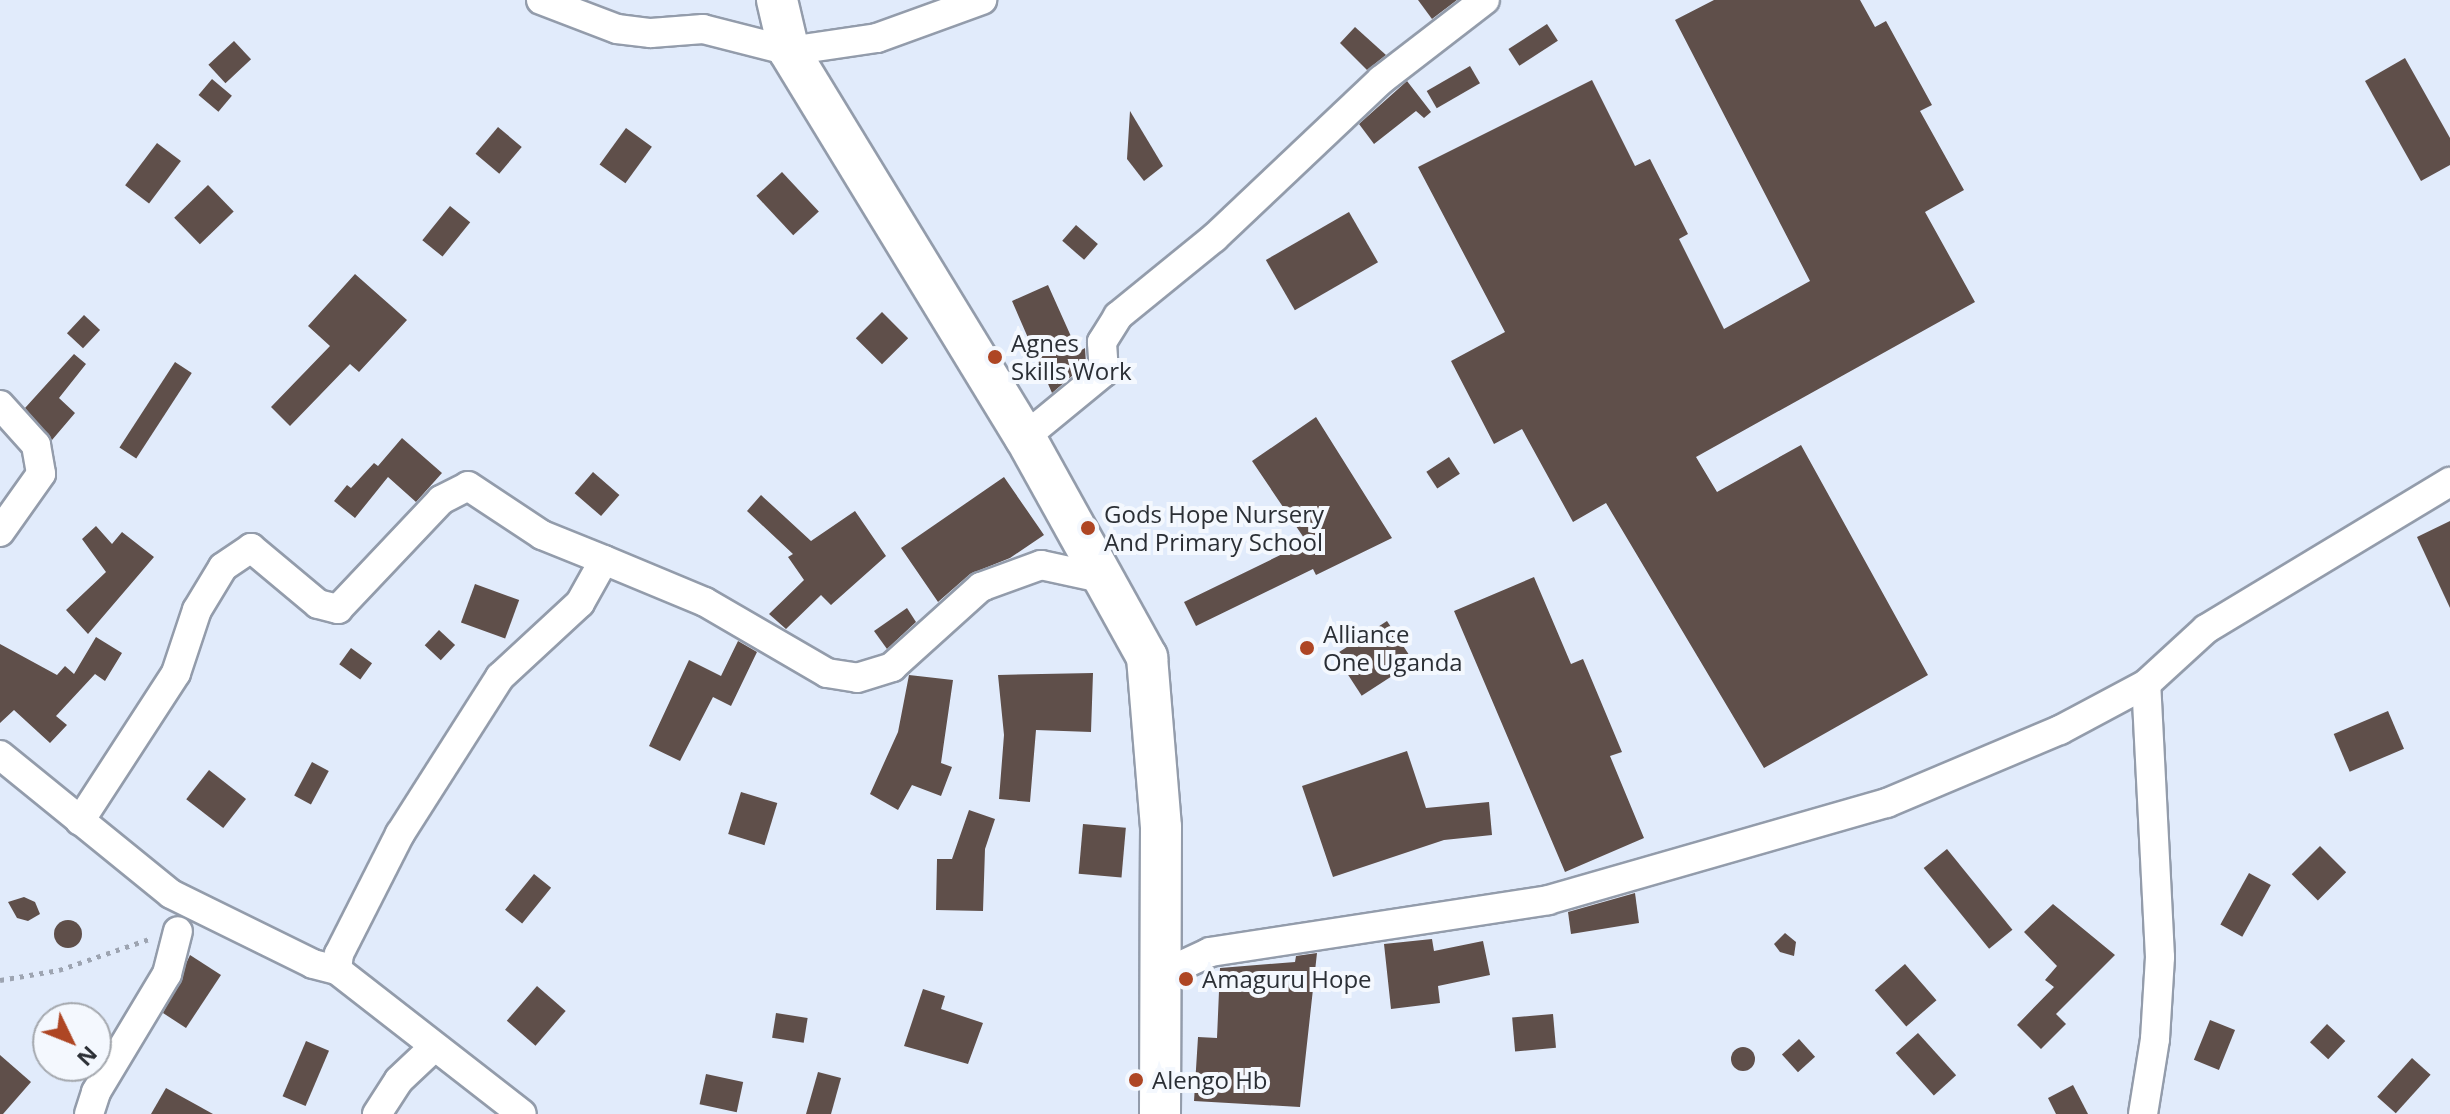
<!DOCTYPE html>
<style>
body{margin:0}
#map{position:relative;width:2450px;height:1114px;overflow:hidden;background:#e1ebfb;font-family:"Open Sans",sans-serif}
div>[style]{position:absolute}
.building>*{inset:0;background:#5f4f4a;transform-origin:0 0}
.round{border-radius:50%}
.path>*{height:5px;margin-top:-2.5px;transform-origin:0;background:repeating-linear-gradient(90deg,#9da4b1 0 4px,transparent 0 10px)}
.roads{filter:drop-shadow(2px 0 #939cab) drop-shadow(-2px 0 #939cab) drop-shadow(0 2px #939cab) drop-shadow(0 -2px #939cab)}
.street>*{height:28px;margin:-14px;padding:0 14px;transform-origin:14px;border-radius:14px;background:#fff}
.secondary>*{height:40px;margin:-20px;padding:0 20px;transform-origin:20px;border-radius:20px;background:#fff}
.dots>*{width:22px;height:22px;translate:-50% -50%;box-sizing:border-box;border:4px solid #f4f8fe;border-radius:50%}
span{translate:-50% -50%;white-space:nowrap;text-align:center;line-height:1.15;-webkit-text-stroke:8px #f4f8fe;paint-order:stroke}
.poi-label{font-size:24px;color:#2b2f35}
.left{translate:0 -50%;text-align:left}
.north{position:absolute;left:32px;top:1002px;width:80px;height:80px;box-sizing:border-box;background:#f4f8fe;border:2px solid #a4a8ae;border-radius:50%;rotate:133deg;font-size:22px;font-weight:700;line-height:32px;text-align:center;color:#2b2f35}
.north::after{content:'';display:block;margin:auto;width:28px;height:36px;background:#ae4624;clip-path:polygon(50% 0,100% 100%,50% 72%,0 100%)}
</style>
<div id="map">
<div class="building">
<i style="clip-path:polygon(1418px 0,1457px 0,1432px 19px)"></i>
<i style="clip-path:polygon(1714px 0,1860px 0,1875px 27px,1886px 21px,1932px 105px,1920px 111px,1964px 190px,1925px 212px,1975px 302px,1696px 457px,1717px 492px,1801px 445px,1928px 675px,1764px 768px,1606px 503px,1573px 522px,1522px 429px,1494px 444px,1451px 361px,1505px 332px,1418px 167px,1592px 80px,1635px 166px,1650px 159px,1688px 234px,1679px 239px,1724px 329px,1810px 281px,1675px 20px)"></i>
<i style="left:1547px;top:24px;width:20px;height:46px;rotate:57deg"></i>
<i style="clip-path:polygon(1355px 27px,1386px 55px,1367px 70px,1340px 43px)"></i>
<i style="left:234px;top:41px;width:25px;height:35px;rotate:47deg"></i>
<i style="clip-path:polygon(2405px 58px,2450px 138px,2450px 165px,2421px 181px,2365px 81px)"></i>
<i style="left:1470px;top:66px;width:20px;height:50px;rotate:60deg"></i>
<i style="left:212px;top:79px;width:26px;height:21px;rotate:40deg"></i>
<i style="clip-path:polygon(1407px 81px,1431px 112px,1424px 118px,1416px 111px,1374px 144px,1359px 124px)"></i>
<i style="clip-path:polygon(1130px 111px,1163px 166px,1144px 181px,1127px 159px)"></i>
<i style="left:498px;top:127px;width:31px;height:35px;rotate:40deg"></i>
<i style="left:626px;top:128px;width:32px;height:45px;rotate:36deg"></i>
<i style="left:157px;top:143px;width:30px;height:53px;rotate:37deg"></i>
<i style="left:782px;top:172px;width:54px;height:35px;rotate:47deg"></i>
<i style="left:208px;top:185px;width:37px;height:47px;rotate:46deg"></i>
<i style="left:450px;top:206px;width:26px;height:44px;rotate:39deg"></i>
<i style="left:1349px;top:212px;width:58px;height:96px;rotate:60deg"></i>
<i style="left:1076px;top:225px;width:29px;height:21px;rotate:41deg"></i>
<i style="clip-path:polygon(355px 274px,407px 320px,359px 372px,350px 364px,290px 426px,271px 407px,330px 346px,308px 326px)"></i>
<i style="clip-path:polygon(1048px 285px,1078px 352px,1085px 348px,1086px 364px,1052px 393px,1012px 301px)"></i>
<i style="left:882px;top:312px;width:37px;height:37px;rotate:45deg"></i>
<i style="left:84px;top:315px;width:22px;height:25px;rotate:43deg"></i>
<i style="clip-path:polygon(74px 354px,86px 364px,59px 398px,75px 413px,52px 440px,25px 408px)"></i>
<i style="left:175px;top:362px;width:20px;height:102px;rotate:33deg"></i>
<i style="clip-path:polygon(1316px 417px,1392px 538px,1316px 575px,1313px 569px,1196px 626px,1184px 602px,1301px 545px,1304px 538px,1252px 461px)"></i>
<i style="clip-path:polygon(402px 438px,442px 473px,416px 502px,388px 477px,355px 518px,334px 501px,347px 485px,351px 488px,374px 463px,378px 466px)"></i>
<i style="left:1449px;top:457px;width:20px;height:27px;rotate:57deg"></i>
<i style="left:593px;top:472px;width:35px;height:28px;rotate:41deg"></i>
<i style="clip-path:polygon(1004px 477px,1044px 535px,1010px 558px,970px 574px,938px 602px,901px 548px)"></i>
<i style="clip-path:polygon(761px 495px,811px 541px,855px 511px,886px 556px,831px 605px,821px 595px,786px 629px,769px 614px,804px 580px,788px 557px,793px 554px,747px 511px)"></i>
<i style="clip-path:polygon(2450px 521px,2450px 608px,2417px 537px)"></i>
<i style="clip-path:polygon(96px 526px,112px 544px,122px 532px,154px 557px,88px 634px,66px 610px,106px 572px,82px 539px)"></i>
<i style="clip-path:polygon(1534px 577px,1571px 664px,1583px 659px,1622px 752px,1610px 756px,1644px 838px,1565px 872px,1454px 611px)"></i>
<i style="left:475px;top:584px;width:47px;height:41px;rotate:20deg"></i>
<i style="clip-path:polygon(907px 608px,916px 622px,887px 649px,874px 631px)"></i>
<i style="left:1387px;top:621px;width:49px;height:62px;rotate:57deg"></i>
<i style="left:439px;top:630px;width:22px;height:21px;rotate:43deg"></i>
<i style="clip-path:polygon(96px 637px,122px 653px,105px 681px,95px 674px,56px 716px,67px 725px,50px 743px,14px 710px,0 723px,0 644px,57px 675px,65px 666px,74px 674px)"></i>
<i style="clip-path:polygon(738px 641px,757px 652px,731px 706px,713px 697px,680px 761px,649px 746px,689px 660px,721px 676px)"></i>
<i style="left:351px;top:648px;width:26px;height:20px;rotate:36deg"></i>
<i style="clip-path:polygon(1093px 673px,1091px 732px,1036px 730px,1030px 802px,999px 799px,1004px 735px,998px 675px)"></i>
<i style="clip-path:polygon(909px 675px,953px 680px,941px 763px,952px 767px,941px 796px,912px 785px,898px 810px,870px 794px,898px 732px)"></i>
<i style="left:2388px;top:711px;width:41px;height:59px;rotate:67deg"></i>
<i style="clip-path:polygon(1407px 751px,1426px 808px,1489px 802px,1492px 835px,1444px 840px,1333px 877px,1302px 786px)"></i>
<i style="left:312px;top:762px;width:19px;height:38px;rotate:28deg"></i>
<i style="left:209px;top:770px;width:47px;height:37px;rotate:38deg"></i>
<i style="left:741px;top:792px;width:38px;height:44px;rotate:17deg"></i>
<i style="clip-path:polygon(969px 810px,995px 819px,985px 849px,983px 911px,936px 910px,937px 859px,952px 859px)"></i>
<i style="left:1083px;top:824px;width:43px;height:50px;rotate:5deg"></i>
<i style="left:2320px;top:846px;width:37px;height:40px;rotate:45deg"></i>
<i style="left:1947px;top:849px;width:104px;height:30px;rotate:51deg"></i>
<i style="left:2249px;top:873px;width:25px;height:59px;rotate:29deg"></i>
<i style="left:534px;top:874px;width:22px;height:46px;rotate:39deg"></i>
<i style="clip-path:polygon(1635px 893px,1639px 923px,1571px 934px,1568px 912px)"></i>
<i style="clip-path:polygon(24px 897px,35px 902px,40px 914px,28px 921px,17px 918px,8px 902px)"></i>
<i style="clip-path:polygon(2053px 904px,2115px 955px,2056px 1014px,2066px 1024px,2041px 1049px,2017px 1025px,2054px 987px,2045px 980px,2057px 966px,2024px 932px)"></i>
<i class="round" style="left:54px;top:920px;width:28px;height:28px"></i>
<i style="clip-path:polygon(1785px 933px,1796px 942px,1794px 956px,1780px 952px,1774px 944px)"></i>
<i style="clip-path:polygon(1432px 939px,1434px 951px,1483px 941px,1490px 975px,1438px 986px,1440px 1003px,1391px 1009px,1384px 944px)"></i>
<i style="clip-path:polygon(1317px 953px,1300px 1107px,1194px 1101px,1198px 1037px,1217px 1038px,1220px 968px,1295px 962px,1296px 956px)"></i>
<i style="clip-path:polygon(190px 955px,221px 975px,186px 1028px,163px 1013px)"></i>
<i style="left:1905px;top:964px;width:48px;height:40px;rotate:49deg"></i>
<i style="left:537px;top:986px;width:38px;height:46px;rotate:41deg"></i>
<i style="clip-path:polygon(923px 989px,945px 996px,941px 1009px,983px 1023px,968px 1064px,904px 1046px)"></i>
<i style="left:776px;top:1013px;width:32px;height:25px;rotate:9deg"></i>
<i style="left:1553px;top:1014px;width:34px;height:41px;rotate:85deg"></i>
<i style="left:2210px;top:1020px;width:27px;height:43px;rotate:22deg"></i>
<i style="left:2327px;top:1024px;width:25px;height:25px;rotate:43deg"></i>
<i style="left:1918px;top:1033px;width:57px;height:30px;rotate:48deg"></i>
<i style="left:1799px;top:1039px;width:24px;height:23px;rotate:48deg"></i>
<i style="left:306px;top:1041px;width:25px;height:60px;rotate:23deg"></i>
<i class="round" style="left:1731px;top:1047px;width:24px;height:24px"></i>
<i style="clip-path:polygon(0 1055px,31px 1082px,3px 1114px,0 1114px)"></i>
<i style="left:2412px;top:1058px;width:25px;height:52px;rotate:42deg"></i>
<i style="clip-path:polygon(818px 1072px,841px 1078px,831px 1114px,806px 1114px)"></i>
<i style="left:706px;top:1074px;width:38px;height:31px;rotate:12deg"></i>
<i style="clip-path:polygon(2073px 1085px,2088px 1114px,2056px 1114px,2048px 1098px)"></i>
<i style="clip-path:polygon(166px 1088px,213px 1114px,151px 1114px)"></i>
</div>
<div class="path">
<i style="left:0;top:980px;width:60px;rotate:-9.6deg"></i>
<i style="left:59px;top:970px;width:95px;rotate:-19deg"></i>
</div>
<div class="roads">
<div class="street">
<i style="left:541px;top:0;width:81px;rotate:20.9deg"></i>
<i style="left:617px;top:29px;width:34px;rotate:7deg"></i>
<i style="left:651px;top:33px;width:52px;rotate:-4.4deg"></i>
<i style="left:703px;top:29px;width:89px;rotate:14.3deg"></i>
<i style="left:789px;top:51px;width:89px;rotate:-8.4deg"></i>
<i style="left:877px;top:38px;width:112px;rotate:-19.9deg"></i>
<i style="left:0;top:405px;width:54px;rotate:48deg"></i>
<i style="left:36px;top:445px;width:29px;rotate:80deg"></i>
<i style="left:41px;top:474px;width:71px;rotate:125.3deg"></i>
<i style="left:1025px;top:437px;width:102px;rotate:-39.4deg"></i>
<i style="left:1104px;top:372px;width:30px;rotate:-94deg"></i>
<i style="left:1102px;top:342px;width:31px;rotate:-58deg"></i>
<i style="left:1118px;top:316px;width:124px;rotate:-39.1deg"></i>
<i style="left:1214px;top:238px;width:230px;rotate:-43.4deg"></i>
<i style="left:1381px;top:80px;width:131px;rotate:-37.6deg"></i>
<i style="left:0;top:755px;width:220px;rotate:39.1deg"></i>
<i style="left:171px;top:894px;width:158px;rotate:26.2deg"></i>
<i style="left:313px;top:964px;width:25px;rotate:14deg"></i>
<i style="left:337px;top:970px;width:234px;rotate:37.9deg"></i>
<i style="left:80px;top:821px;width:176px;rotate:-57deg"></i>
<i style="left:176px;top:673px;width:66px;rotate:-71.6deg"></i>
<i style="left:197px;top:610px;width:50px;rotate:-58.8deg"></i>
<i style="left:223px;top:567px;width:34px;rotate:-34deg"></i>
<i style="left:251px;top:548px;width:87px;rotate:39.9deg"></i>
<i style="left:318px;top:604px;width:21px;rotate:14deg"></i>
<i style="left:338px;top:609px;width:150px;rotate:-46.6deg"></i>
<i style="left:441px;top:500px;width:30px;rotate:-27deg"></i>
<i style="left:468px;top:486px;width:89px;rotate:33.5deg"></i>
<i style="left:542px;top:535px;width:67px;rotate:22deg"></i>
<i style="left:337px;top:970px;width:16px;rotate:-83deg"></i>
<i style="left:339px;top:954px;width:135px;rotate:-63.1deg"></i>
<i style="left:400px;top:834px;width:186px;rotate:-57.5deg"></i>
<i style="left:500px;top:677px;width:109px;rotate:-42.8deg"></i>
<i style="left:580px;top:603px;width:49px;rotate:-60.8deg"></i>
<i style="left:604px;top:560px;width:109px;rotate:22.6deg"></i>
<i style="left:705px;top:602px;width:141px;rotate:30.2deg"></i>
<i style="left:827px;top:673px;width:30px;rotate:9deg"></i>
<i style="left:857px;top:678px;width:37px;rotate:-17deg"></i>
<i style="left:892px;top:667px;width:120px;rotate:-42deg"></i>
<i style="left:981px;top:587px;width:64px;rotate:-20.1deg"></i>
<i style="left:1041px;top:565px;width:66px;rotate:12.2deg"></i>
<i style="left:1158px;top:984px;width:24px;rotate:-42deg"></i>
<i style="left:1176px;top:968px;width:38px;rotate:-25deg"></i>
<i style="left:1210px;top:952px;width:342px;rotate:-8.7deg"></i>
<i style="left:1548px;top:900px;width:353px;rotate:-16deg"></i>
<i style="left:1887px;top:803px;width:188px;rotate:-22.9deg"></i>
<i style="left:2060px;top:730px;width:98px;rotate:-28.1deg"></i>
<i style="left:89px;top:1114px;width:23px;rotate:-72deg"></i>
<i style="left:96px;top:1092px;width:138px;rotate:-59deg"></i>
<i style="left:167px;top:974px;width:44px;rotate:-75.7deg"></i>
<i style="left:377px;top:1114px;width:40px;rotate:-57.1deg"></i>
<i style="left:399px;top:1080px;width:47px;rotate:-43.3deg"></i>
<i style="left:2143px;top:1114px;width:76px;rotate:-80.9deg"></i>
<i style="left:2155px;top:1039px;width:82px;rotate:-86.5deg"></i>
<i style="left:2160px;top:957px;width:273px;rotate:-92.9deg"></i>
<i style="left:2146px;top:684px;width:81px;rotate:-42.5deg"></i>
<i style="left:2206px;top:629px;width:285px;rotate:-31.1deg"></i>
</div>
<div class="secondary">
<i style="left:777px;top:0;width:52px;rotate:76.8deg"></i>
<i style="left:789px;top:51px;width:452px;rotate:58.6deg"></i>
<i style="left:1025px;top:437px;width:252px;rotate:61deg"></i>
<i style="left:1147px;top:657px;width:171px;rotate:85.3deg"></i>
<i style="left:1161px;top:827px;width:287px;rotate:90.2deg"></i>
</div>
</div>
<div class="dots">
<i style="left:995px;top:357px;background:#ae4624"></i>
<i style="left:1088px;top:528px;background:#ae4624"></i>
<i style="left:1307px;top:648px;background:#ae4624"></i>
<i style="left:1186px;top:979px;background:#ae4624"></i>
<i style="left:1136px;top:1080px;background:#ae4624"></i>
</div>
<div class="poi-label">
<span class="left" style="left:1011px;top:357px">Agnes<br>Skills Work</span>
<span class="left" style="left:1104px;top:528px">Gods Hope Nursery<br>And Primary School</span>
<span class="left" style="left:1323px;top:648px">Alliance<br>One Uganda</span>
<span class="left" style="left:1202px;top:979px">Amaguru Hope</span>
<span class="left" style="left:1152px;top:1080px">Alengo Hb</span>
</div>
<div class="north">N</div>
</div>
